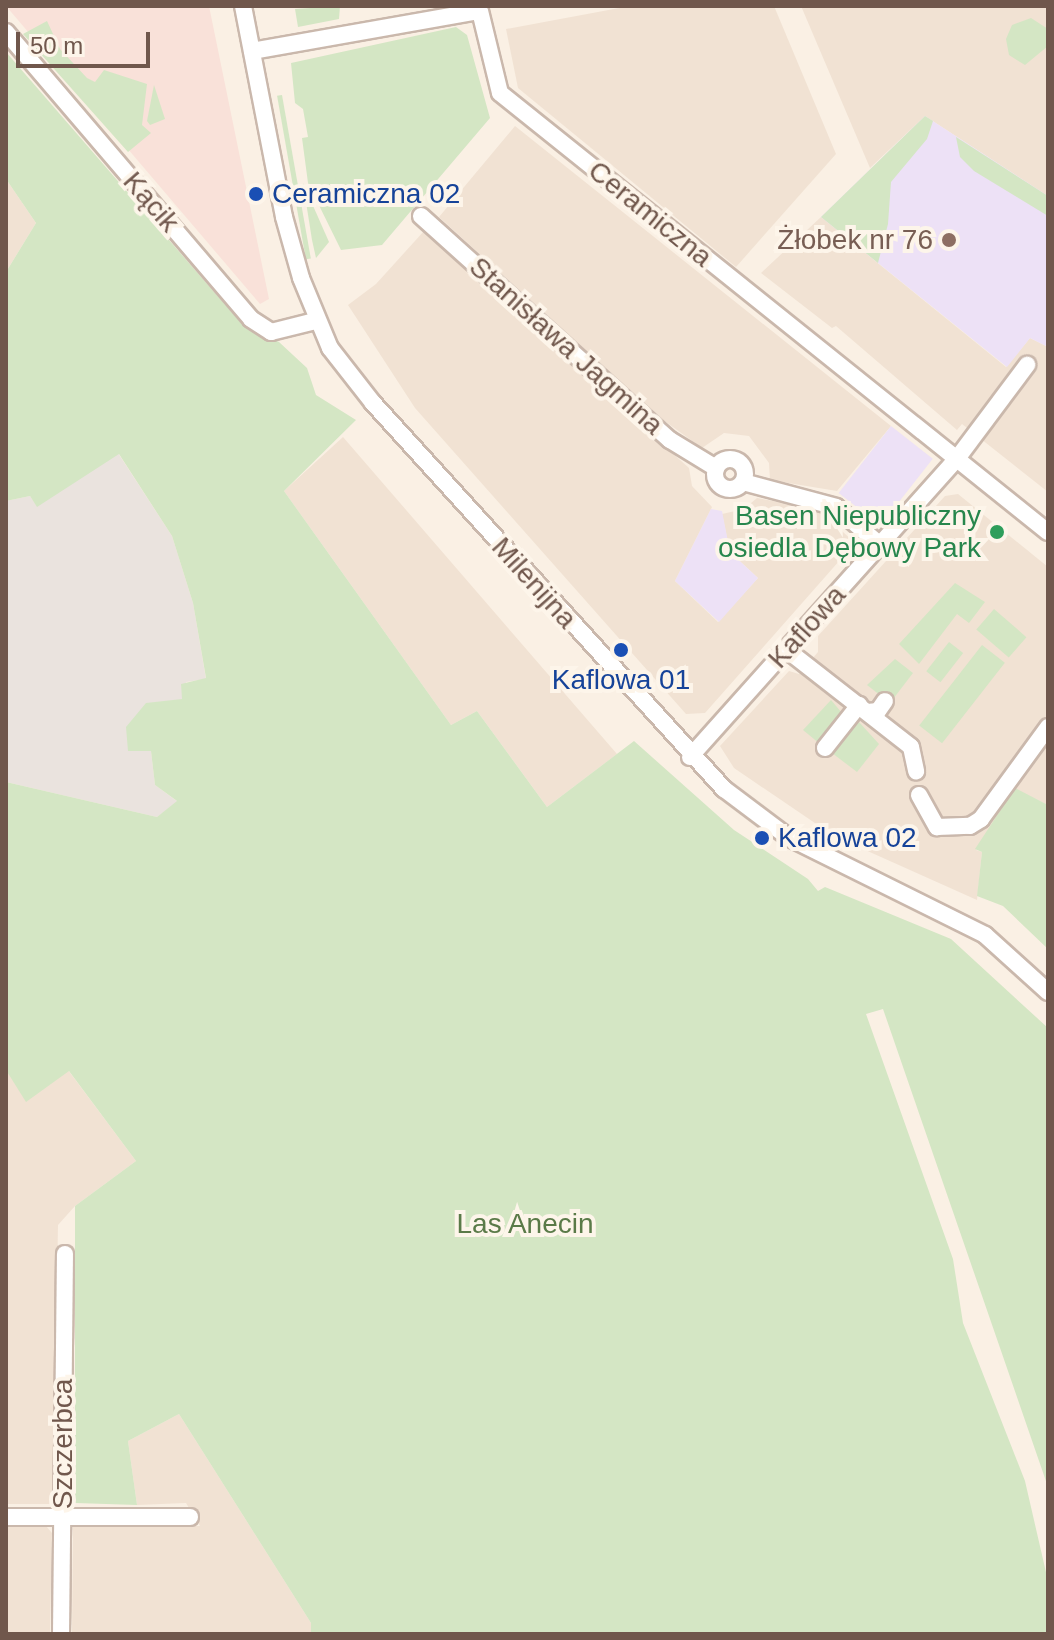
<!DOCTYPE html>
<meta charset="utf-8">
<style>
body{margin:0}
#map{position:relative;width:1054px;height:1640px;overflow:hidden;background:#faf0e4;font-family:Arial,sans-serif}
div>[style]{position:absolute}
.residential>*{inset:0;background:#f1e2d3}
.commercial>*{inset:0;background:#f9e1d9}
.industrial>*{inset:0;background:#eae3de}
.education>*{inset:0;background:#ede1f6;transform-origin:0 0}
.green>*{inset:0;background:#d4e6c4;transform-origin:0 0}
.roads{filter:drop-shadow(2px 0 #cab8ac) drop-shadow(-2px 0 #cab8ac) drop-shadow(0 2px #cab8ac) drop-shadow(0 -2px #cab8ac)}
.minor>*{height:16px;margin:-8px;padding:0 8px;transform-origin:8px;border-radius:8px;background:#fff}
.minor>.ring{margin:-8px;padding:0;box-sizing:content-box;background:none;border:16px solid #fff;border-radius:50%}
.dots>*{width:22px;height:22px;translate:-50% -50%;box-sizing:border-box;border:4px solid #fdf5ea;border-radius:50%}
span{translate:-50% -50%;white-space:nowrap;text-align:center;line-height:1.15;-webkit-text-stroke:8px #fdf5ea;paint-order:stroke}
.transit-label{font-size:28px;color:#164399}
.left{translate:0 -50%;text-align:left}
.street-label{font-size:28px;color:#70574c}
.education-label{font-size:28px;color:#785e54}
.right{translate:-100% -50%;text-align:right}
.leisure-label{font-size:28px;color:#27864d}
.park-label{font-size:28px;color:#5a7a48}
.frame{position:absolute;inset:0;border:8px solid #70574c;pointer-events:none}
.scale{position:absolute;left:16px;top:32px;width:134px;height:36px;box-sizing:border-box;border:4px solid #70574c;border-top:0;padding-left:10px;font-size:24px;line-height:28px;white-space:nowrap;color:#70574c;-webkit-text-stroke:6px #fdf5ea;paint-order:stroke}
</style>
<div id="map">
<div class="residential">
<i style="clip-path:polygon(630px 6px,774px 6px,836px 154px,736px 267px,518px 88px,506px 29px)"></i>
<i style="clip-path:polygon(801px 6px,1048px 6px,1048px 196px,925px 116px,870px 168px)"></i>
<i style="clip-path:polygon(515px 126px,891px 426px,837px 491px,770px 480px,769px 463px,749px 436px,724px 433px,702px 448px,659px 417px,439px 217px)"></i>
<i style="clip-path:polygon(6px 179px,36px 223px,6px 272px)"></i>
<i style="clip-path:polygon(821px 217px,1006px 367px,1030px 338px,1048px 347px,1048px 492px,962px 424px,957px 430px,836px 326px,832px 328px,761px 273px)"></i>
<i style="clip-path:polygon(424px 231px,689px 468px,692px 486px,712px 507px,675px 581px,718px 622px,758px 578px,730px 552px,722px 514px,744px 509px,757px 498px,818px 509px,855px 543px,705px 713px,686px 714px,415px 408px,348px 305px,376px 284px)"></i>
<i style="clip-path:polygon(343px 437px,617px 754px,547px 807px,477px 711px,451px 725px,284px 491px)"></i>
<i style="clip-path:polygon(958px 494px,1048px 567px,1048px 805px,1015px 789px,976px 850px,982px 852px,977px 900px,834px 836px,734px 768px,720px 746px,789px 671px,799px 674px,818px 652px,818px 636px,945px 496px)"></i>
<i style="clip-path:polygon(6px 1070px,13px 1075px,68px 1070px,136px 1161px,75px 1206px,58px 1225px,53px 1504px,6px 1504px)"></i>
<i style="clip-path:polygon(179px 1414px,311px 1623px,311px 1634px,72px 1634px,73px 1525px,200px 1526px,186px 1503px,137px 1505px,128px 1441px)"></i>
<i style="clip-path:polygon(6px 1526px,46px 1526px,52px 1533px,50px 1634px,6px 1634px)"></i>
</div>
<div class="commercial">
<i style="clip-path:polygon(6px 6px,209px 6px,269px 299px,260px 304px)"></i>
</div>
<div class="industrial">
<i style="clip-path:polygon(118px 453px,172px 536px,193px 603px,206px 679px,186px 682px,183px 699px,151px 751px,155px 785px,178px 802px,157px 817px,6px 782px,6px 501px,30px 496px,37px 506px)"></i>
</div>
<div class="education">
<i style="clip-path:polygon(925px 116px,1048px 196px,1048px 347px,1030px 338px,1007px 367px,821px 217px)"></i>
<i style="left:891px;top:426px;width:53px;height:85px;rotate:38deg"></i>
<i style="clip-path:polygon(711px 509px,722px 511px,730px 552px,758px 578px,719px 622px,675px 581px)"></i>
</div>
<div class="green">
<i style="clip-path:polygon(340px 6px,339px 19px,298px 27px,295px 9px)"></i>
<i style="clip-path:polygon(1031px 18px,1048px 29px,1048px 46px,1025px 65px,1009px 55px,1006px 39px,1012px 25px)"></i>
<i style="clip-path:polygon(47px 21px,60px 49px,87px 78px,95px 82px,104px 70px,147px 84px,142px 125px,151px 133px,128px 152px,23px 34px)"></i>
<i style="clip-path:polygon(456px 27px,467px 35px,490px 118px,382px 245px,341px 250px,308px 183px,302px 138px,308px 137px,303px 109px,295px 103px,291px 63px)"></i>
<i style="clip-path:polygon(6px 52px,241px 323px,279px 342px,307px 368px,316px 395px,356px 420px,284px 491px,451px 725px,477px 711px,547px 807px,634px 741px,734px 830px,808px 879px,818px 891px,825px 887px,951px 939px,1048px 1028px,1048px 1487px,883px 1009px,866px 1014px,953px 1259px,963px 1323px,1025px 1481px,1048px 1581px,1048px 1634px,311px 1634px,311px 1623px,179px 1414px,128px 1441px,137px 1505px,75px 1503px,75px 1206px,136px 1161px,69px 1071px,26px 1102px,6px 1070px,6px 782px,157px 817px,177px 801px,155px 785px,151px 751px,128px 751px,126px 727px,146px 703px,182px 699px,181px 684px,206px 678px,193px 603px,172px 536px,119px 454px,37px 507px,30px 496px,6px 501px,6px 272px,36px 223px,6px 179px)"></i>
<i style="clip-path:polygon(154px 85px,165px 119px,150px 125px,147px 121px)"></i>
<i style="left:282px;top:95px;width:166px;height:5px;rotate:80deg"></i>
<i style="clip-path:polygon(925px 116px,933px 121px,927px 139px,891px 182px,888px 224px,878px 263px,821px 217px)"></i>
<i style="clip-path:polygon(956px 137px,1048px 196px,1048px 216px,974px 171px,960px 157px)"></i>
<i style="clip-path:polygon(303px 183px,329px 242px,316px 258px,312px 240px)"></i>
<i style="clip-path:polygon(955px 583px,985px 602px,969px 623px,957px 614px,919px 664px,899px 644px)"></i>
<i style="left:994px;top:609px;width:43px;height:27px;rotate:41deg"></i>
<i style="left:949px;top:642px;width:18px;height:37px;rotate:38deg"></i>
<i style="left:982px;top:645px;width:29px;height:102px;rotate:38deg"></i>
<i style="clip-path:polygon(895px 659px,913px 673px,890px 703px,867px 685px)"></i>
<i style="clip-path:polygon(831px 700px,842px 713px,820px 744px,803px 730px)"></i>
<i style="clip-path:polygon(859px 722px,879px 744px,857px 772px,832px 753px)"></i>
<i style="clip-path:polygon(1015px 788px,1048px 805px,1048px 949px,1003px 906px,977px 896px,982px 852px,975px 849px)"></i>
</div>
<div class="roads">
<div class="minor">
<i style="left:243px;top:6px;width:215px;rotate:79deg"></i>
<i style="left:284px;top:217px;width:63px;rotate:74.4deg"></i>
<i style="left:301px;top:278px;width:76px;rotate:67.5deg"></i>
<i style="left:330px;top:348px;width:70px;rotate:52deg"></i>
<i style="left:373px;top:403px;width:522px;rotate:47.72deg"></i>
<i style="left:724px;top:789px;width:80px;rotate:36.9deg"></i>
<i style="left:788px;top:837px;width:220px;rotate:26.4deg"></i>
<i style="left:985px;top:935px;width:85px;rotate:42.1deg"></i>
<i style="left:6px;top:32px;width:377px;rotate:49.5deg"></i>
<i style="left:251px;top:319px;width:24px;rotate:33deg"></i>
<i style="left:271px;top:332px;width:45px;rotate:-14deg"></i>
<i style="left:252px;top:51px;width:231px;rotate:-10deg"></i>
<i style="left:480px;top:11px;width:84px;rotate:76.3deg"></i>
<i style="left:500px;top:93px;width:702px;rotate:38.7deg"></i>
<i style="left:421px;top:216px;width:335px;rotate:42deg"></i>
<i style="left:670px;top:440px;width:54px;rotate:31.3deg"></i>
<i class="ring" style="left:715px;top:459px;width:14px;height:14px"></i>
<i style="left:743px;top:482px;width:96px;rotate:15deg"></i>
<i style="left:836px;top:507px;width:58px;rotate:40.8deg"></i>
<i style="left:787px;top:650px;width:157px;rotate:38deg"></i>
<i style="left:911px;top:747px;width:25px;rotate:78deg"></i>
<i style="left:868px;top:712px;width:10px;rotate:-6deg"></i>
<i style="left:878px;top:711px;width:12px;rotate:-55deg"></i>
<i style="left:825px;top:748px;width:55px;rotate:-51.7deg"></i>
<i style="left:690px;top:757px;width:399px;rotate:-48.2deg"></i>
<i style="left:956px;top:460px;width:119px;rotate:-53.2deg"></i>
<i style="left:919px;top:795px;width:37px;rotate:61deg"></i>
<i style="left:937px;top:827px;width:33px;rotate:-2deg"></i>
<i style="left:970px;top:826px;width:13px;rotate:-32deg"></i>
<i style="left:981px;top:819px;width:114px;rotate:-53.9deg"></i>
<i style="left:6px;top:1517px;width:184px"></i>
<i style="left:61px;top:1634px;width:380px;rotate:-89.4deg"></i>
</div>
</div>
<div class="dots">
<i style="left:256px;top:194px;background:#1a4fb4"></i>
<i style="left:949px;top:240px;background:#8d6e63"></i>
<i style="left:997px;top:532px;background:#2e9e5b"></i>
<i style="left:621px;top:650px;background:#1a4fb4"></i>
<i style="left:762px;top:838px;background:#1a4fb4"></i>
</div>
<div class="transit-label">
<span class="left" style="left:272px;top:194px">Ceramiczna 02</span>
<span style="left:621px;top:680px">Kaflowa 01</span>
<span class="left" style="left:778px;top:838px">Kaflowa 02</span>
</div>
<div class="street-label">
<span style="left:151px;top:202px;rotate:49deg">Kącik</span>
<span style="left:650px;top:214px;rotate:39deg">Ceramiczna</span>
<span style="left:566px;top:346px;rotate:42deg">Stanisława Jagmina</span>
<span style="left:534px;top:583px;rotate:48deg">Milenijna</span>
<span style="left:807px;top:627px;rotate:-48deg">Kaflowa</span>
<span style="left:63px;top:1444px;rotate:-90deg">Szczerbca</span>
</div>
<div class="education-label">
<span class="right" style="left:933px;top:240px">Żłobek nr 76</span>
</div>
<div class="leisure-label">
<span class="right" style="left:981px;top:532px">Basen Niepubliczny<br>osiedla Dębowy Park</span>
</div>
<div class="park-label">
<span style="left:525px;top:1224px">Las Anecin</span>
</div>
<div class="frame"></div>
<div class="scale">50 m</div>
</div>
